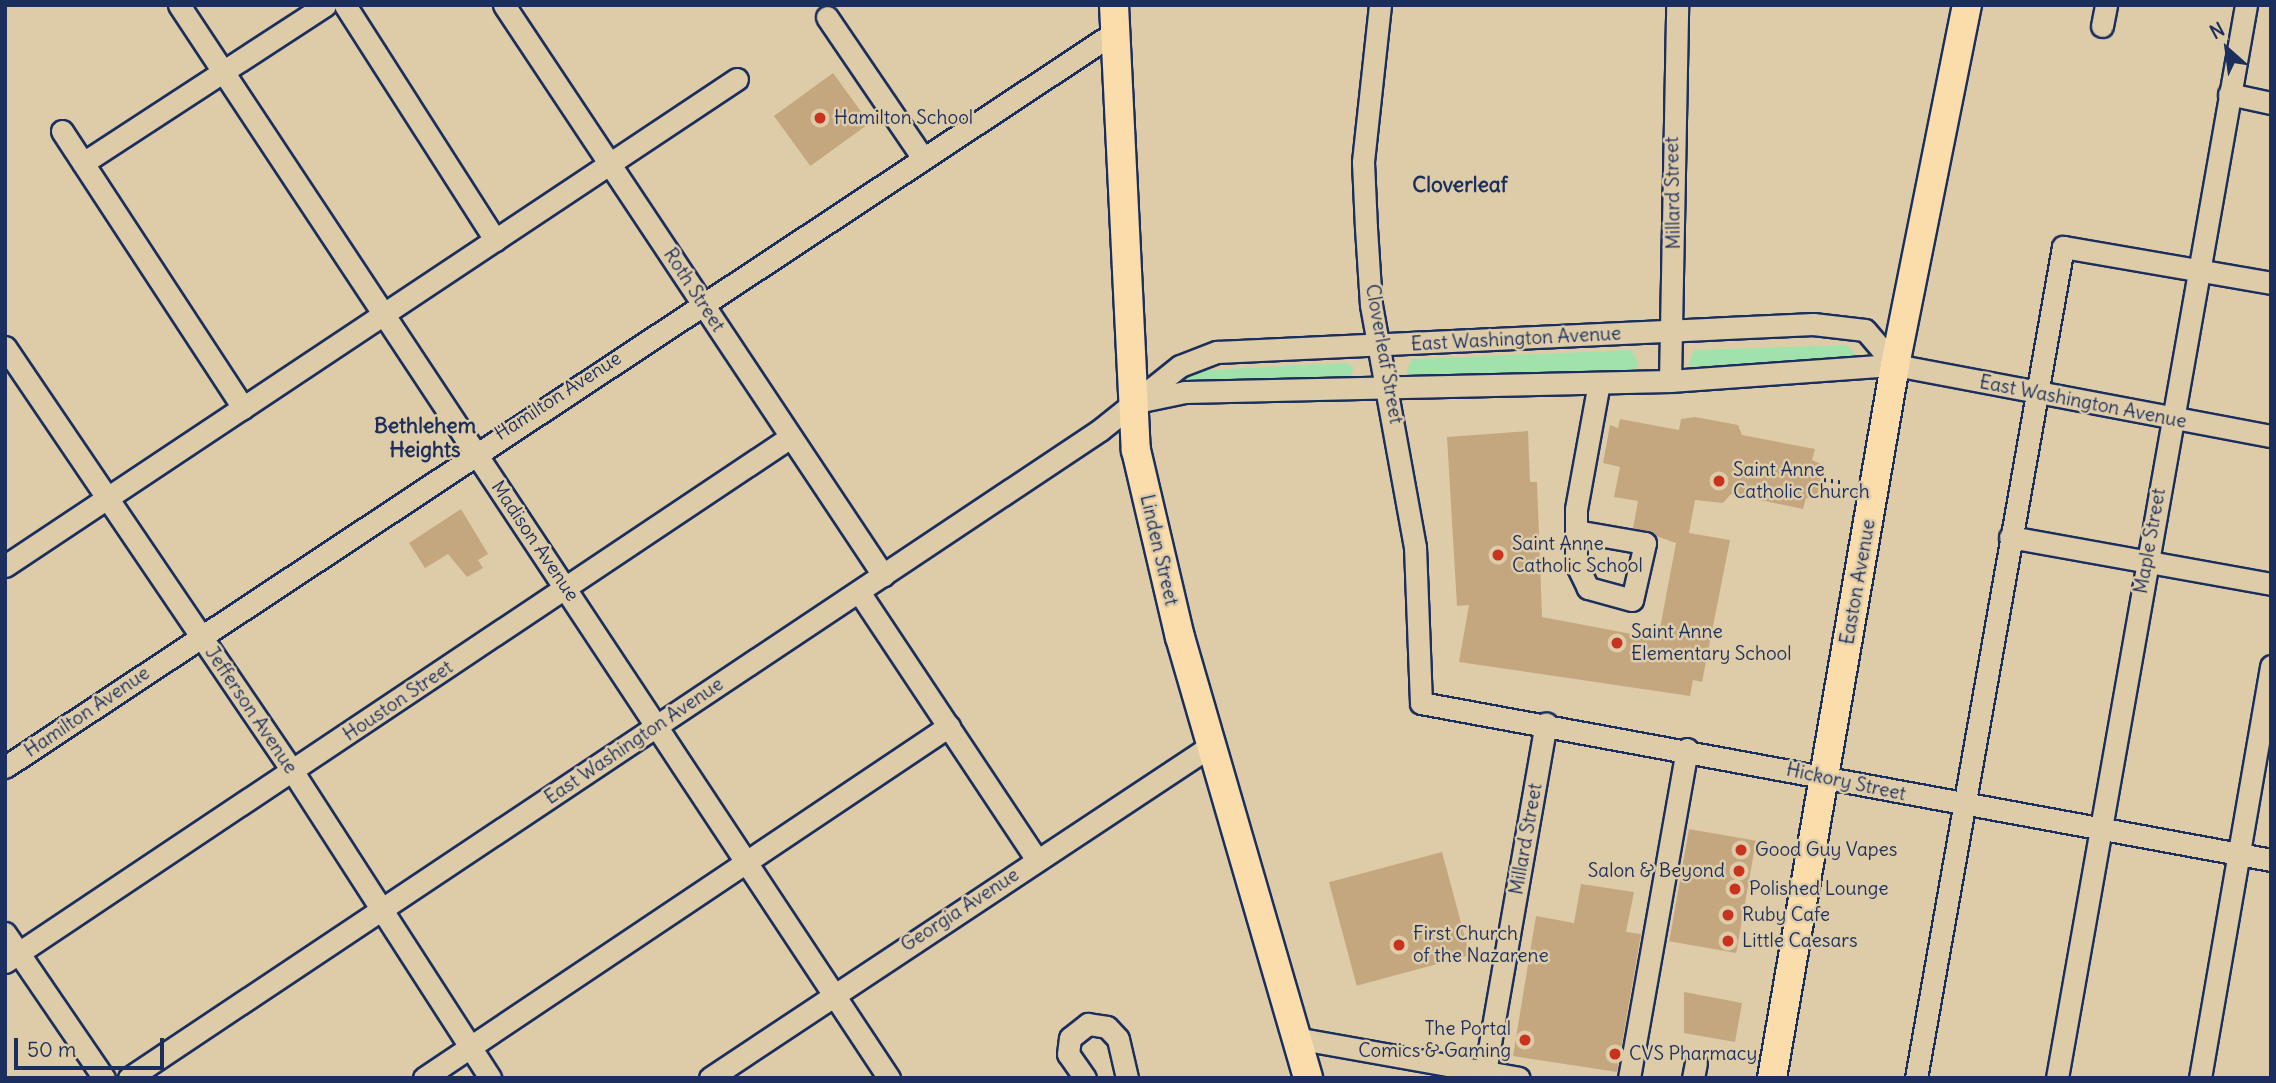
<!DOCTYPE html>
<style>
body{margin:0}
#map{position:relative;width:2276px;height:1083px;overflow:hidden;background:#decca9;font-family:Delius,sans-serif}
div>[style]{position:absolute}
.green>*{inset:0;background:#a1e2ac}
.building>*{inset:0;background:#c4a77e;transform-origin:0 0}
.path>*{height:3.5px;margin-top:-1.75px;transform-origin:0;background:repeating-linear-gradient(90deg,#1b2f5e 0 2px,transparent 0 7px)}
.roads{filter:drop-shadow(2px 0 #1b2f5e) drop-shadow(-2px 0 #1b2f5e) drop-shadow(0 2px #1b2f5e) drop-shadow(0 -2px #1b2f5e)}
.minor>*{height:21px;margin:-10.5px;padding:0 10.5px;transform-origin:10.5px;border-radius:10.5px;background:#decca9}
.major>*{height:28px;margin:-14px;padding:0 14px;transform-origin:14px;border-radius:14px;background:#fbddab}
.dots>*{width:19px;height:19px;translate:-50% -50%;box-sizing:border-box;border:4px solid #decca9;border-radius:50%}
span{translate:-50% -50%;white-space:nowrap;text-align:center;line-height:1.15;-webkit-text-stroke:5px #decca9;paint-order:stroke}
.poi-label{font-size:19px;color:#1b2f5e}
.left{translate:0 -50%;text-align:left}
.right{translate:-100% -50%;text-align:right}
.street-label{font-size:19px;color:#1b2f5e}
.neighbourhood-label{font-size:21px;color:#1b2f5e;font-weight:700}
.frame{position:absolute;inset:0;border:7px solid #1b2f5e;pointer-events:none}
.north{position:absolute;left:2192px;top:14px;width:70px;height:70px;-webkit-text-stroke:5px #decca9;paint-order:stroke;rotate:332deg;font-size:19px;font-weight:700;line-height:28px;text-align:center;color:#1b2f5e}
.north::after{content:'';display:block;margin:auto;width:24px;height:32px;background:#1b2f5e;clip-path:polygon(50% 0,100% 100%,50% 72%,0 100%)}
.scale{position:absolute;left:14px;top:1038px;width:150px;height:32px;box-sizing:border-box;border:4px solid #1b2f5e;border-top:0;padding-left:9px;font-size:21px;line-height:24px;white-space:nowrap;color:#1b2f5e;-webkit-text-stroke:5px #decca9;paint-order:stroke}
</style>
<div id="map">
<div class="green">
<i style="clip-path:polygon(1847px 345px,1858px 357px,1696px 369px,1688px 364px,1694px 350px)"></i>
<i style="clip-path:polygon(1632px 350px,1639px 365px,1632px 373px,1414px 378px,1406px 373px,1412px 359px)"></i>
<i style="clip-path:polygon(1345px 363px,1354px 367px,1349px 381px,1170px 384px,1189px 371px)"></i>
</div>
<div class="building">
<i style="left:833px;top:73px;width:62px;height:73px;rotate:54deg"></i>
<i style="clip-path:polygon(1695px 417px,1738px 425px,1742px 435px,1815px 449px,1812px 460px,1823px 465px,1817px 498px,1806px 498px,1803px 509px,1731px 494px,1723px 503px,1695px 500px,1689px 533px,1730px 540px,1702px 682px,1693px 680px,1690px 696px,1459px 662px,1469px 605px,1457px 606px,1447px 437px,1528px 431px,1530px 482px,1537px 482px,1542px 617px,1658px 639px,1676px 543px,1633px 528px,1638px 501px,1614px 497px,1620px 467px,1603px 463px,1610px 425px,1618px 428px,1620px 419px,1679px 430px,1681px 419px)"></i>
<i style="clip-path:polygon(461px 509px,488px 554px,478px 560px,483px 568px,467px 577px,448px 554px,425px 568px,409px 543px)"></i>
<i style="left:1689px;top:829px;width:68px;height:114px;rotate:10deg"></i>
<i style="left:1442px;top:852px;width:107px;height:117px;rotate:75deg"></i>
<i style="clip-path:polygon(1581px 884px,1634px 892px,1626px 932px,1641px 934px,1617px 1072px,1513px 1056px,1536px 916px,1574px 923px)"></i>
<i style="clip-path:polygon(1684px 992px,1742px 1003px,1735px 1042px,1684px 1033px)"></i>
</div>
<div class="path">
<i style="left:1824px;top:480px;width:21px;rotate:8deg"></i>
</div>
<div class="roads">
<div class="minor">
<i style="left:179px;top:5px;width:1287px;rotate:56.51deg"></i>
<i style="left:345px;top:5px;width:279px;rotate:57.4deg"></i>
<i style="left:504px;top:5px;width:685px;rotate:56.38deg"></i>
<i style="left:1380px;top:5px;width:158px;rotate:96.2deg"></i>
<i style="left:1363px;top:162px;width:66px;rotate:87.4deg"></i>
<i style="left:1366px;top:228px;width:77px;rotate:86.3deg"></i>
<i style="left:1371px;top:305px;width:246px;rotate:79.7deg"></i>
<i style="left:1415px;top:547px;width:156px;rotate:87.8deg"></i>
<i style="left:1421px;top:703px;width:864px;rotate:10.46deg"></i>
<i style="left:827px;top:17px;width:171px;rotate:55.8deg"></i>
<i style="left:2102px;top:26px;width:21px;rotate:-79deg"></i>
<i style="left:2229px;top:94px;width:43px;rotate:12.1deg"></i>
<i style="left:62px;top:131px;width:331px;rotate:56.8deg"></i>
<i style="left:83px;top:163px;width:289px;rotate:-33.1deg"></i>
<i style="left:5px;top:347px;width:513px;rotate:55.88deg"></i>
<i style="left:293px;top:772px;width:364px;rotate:57.2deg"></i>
<i style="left:1670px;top:381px;width:376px;rotate:-88.9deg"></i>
<i style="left:1137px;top:402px;width:49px;rotate:-11.8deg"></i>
<i style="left:1185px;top:392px;width:485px;rotate:-1.3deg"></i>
<i style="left:1670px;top:381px;width:226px;rotate:-4.1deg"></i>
<i style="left:1895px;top:365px;width:383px;rotate:10.7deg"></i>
<i style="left:1576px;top:531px;width:70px;rotate:9.9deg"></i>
<i style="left:1645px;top:543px;width:58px;rotate:102.8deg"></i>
<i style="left:1632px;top:600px;width:46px;rotate:-164.7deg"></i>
<i style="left:1588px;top:588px;width:28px;rotate:-116deg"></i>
<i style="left:1576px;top:563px;width:54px;rotate:-90deg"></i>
<i style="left:1576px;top:509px;width:128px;rotate:-79.7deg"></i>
<i style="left:2010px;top:537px;width:265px;rotate:10.2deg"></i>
<i style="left:5px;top:566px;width:879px;rotate:-33.64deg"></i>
<i style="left:859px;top:592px;width:322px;rotate:56.4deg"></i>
<i style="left:5px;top:767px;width:1331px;rotate:-33.51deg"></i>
<i style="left:5px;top:933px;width:176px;rotate:55.7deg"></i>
<i style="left:5px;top:962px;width:943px;rotate:-33.76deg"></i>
<i style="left:1301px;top:1039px;width:221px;rotate:10.1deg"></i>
<i style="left:129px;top:1078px;width:1167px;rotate:-33.72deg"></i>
<i style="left:1100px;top:430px;width:102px;rotate:-38.7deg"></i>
<i style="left:1180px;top:366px;width:40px;rotate:-21deg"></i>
<i style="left:1217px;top:352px;width:597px;rotate:-2.69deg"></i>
<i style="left:1813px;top:324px;width:52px;rotate:6.6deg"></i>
<i style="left:1865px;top:330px;width:46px;rotate:49.4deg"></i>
<i style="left:424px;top:1078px;width:632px;rotate:-33.84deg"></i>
<i style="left:710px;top:1078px;width:602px;rotate:-33.56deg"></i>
<i style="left:1085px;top:1078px;width:29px;rotate:-125deg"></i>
<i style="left:1068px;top:1054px;width:16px;rotate:-83deg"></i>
<i style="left:1070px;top:1038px;width:23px;rotate:-38deg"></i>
<i style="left:1088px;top:1024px;width:19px;rotate:9deg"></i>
<i style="left:1107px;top:1027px;width:16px;rotate:47deg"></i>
<i style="left:1118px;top:1039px;width:40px;rotate:77deg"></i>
<i style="left:1484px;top:1078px;width:360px;rotate:-80.1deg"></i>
<i style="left:1629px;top:1078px;width:334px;rotate:-80deg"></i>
<i style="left:1693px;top:1078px;width:15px;rotate:-79deg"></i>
<i style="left:1916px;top:1078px;width:844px;rotate:-79.97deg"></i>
<i style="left:2063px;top:247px;width:211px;rotate:9.8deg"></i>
<i style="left:2057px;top:1078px;width:1090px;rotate:-80.01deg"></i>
<i style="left:2200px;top:1078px;width:418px;rotate:-80.2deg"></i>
</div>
<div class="major">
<i style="left:1114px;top:5px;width:446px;rotate:87.2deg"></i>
<i style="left:1136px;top:450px;width:192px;rotate:76.8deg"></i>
<i style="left:1180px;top:637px;width:459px;rotate:73.8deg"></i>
<i style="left:1772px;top:1078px;width:724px;rotate:-80.21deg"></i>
<i style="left:1895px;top:365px;width:367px;rotate:-78.7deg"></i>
</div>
</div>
<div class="dots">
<i style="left:820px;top:118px;background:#c8321e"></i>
<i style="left:1719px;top:481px;background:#c8321e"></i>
<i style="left:1498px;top:555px;background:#c8321e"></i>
<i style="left:1617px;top:643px;background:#c8321e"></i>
<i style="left:1741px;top:850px;background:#c8321e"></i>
<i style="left:1739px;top:871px;background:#c8321e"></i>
<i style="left:1735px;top:889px;background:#c8321e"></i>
<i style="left:1728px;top:915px;background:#c8321e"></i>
<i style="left:1728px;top:941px;background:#c8321e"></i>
<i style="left:1399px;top:945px;background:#c8321e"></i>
<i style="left:1525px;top:1040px;background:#c8321e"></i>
<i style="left:1615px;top:1054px;background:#c8321e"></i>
</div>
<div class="poi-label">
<span class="left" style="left:834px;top:118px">Hamilton School</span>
<span class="left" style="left:1733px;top:481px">Saint Anne<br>Catholic Church</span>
<span class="left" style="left:1512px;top:555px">Saint Anne<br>Catholic School</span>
<span class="left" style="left:1631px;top:643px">Saint Anne<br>Elementary School</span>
<span class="left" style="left:1755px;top:850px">Good Guy Vapes</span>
<span class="right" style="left:1725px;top:871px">Salon &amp; Beyond</span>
<span class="left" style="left:1749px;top:889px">Polished Lounge</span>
<span class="left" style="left:1742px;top:915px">Ruby Cafe</span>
<span class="left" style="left:1413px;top:945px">First Church<br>of the Nazarene</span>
<span class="left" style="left:1742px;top:941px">Little Caesars</span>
<span class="right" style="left:1511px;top:1040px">The Portal<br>Comics &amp; Gaming</span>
<span class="left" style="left:1629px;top:1054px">CVS Pharmacy</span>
</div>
<div class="street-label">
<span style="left:1673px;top:193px;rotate:-91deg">Millard Street</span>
<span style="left:694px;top:290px;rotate:57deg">Roth Street</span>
<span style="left:1516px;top:339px;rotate:-3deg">East Washington Avenue</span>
<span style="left:1384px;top:354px;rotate:80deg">Cloverleaf Street</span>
<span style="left:558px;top:396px;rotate:-33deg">Hamilton Avenue</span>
<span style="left:2083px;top:402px;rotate:11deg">East Washington Avenue</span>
<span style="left:535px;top:541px;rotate:56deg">Madison Avenue</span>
<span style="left:2150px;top:541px;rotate:-80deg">Maple Street</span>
<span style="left:1159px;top:550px;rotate:77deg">Linden Street</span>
<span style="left:1858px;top:582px;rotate:-80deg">Easton Avenue</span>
<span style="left:398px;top:701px;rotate:-34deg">Houston Street</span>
<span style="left:251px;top:710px;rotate:56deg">Jefferson Avenue</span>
<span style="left:87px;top:712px;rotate:-34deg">Hamilton Avenue</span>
<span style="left:634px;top:741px;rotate:-34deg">East Washington Avenue</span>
<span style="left:1846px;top:782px;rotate:12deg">Hickory Street</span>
<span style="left:1526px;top:839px;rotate:-80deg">Millard Street</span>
<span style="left:960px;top:910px;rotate:-33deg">Georgia Avenue</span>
</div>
<div class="neighbourhood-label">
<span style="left:1460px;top:185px">Cloverleaf</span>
<span style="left:425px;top:438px">Bethlehem<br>Heights</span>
</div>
<div class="frame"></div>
<div class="north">N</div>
<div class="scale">50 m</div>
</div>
